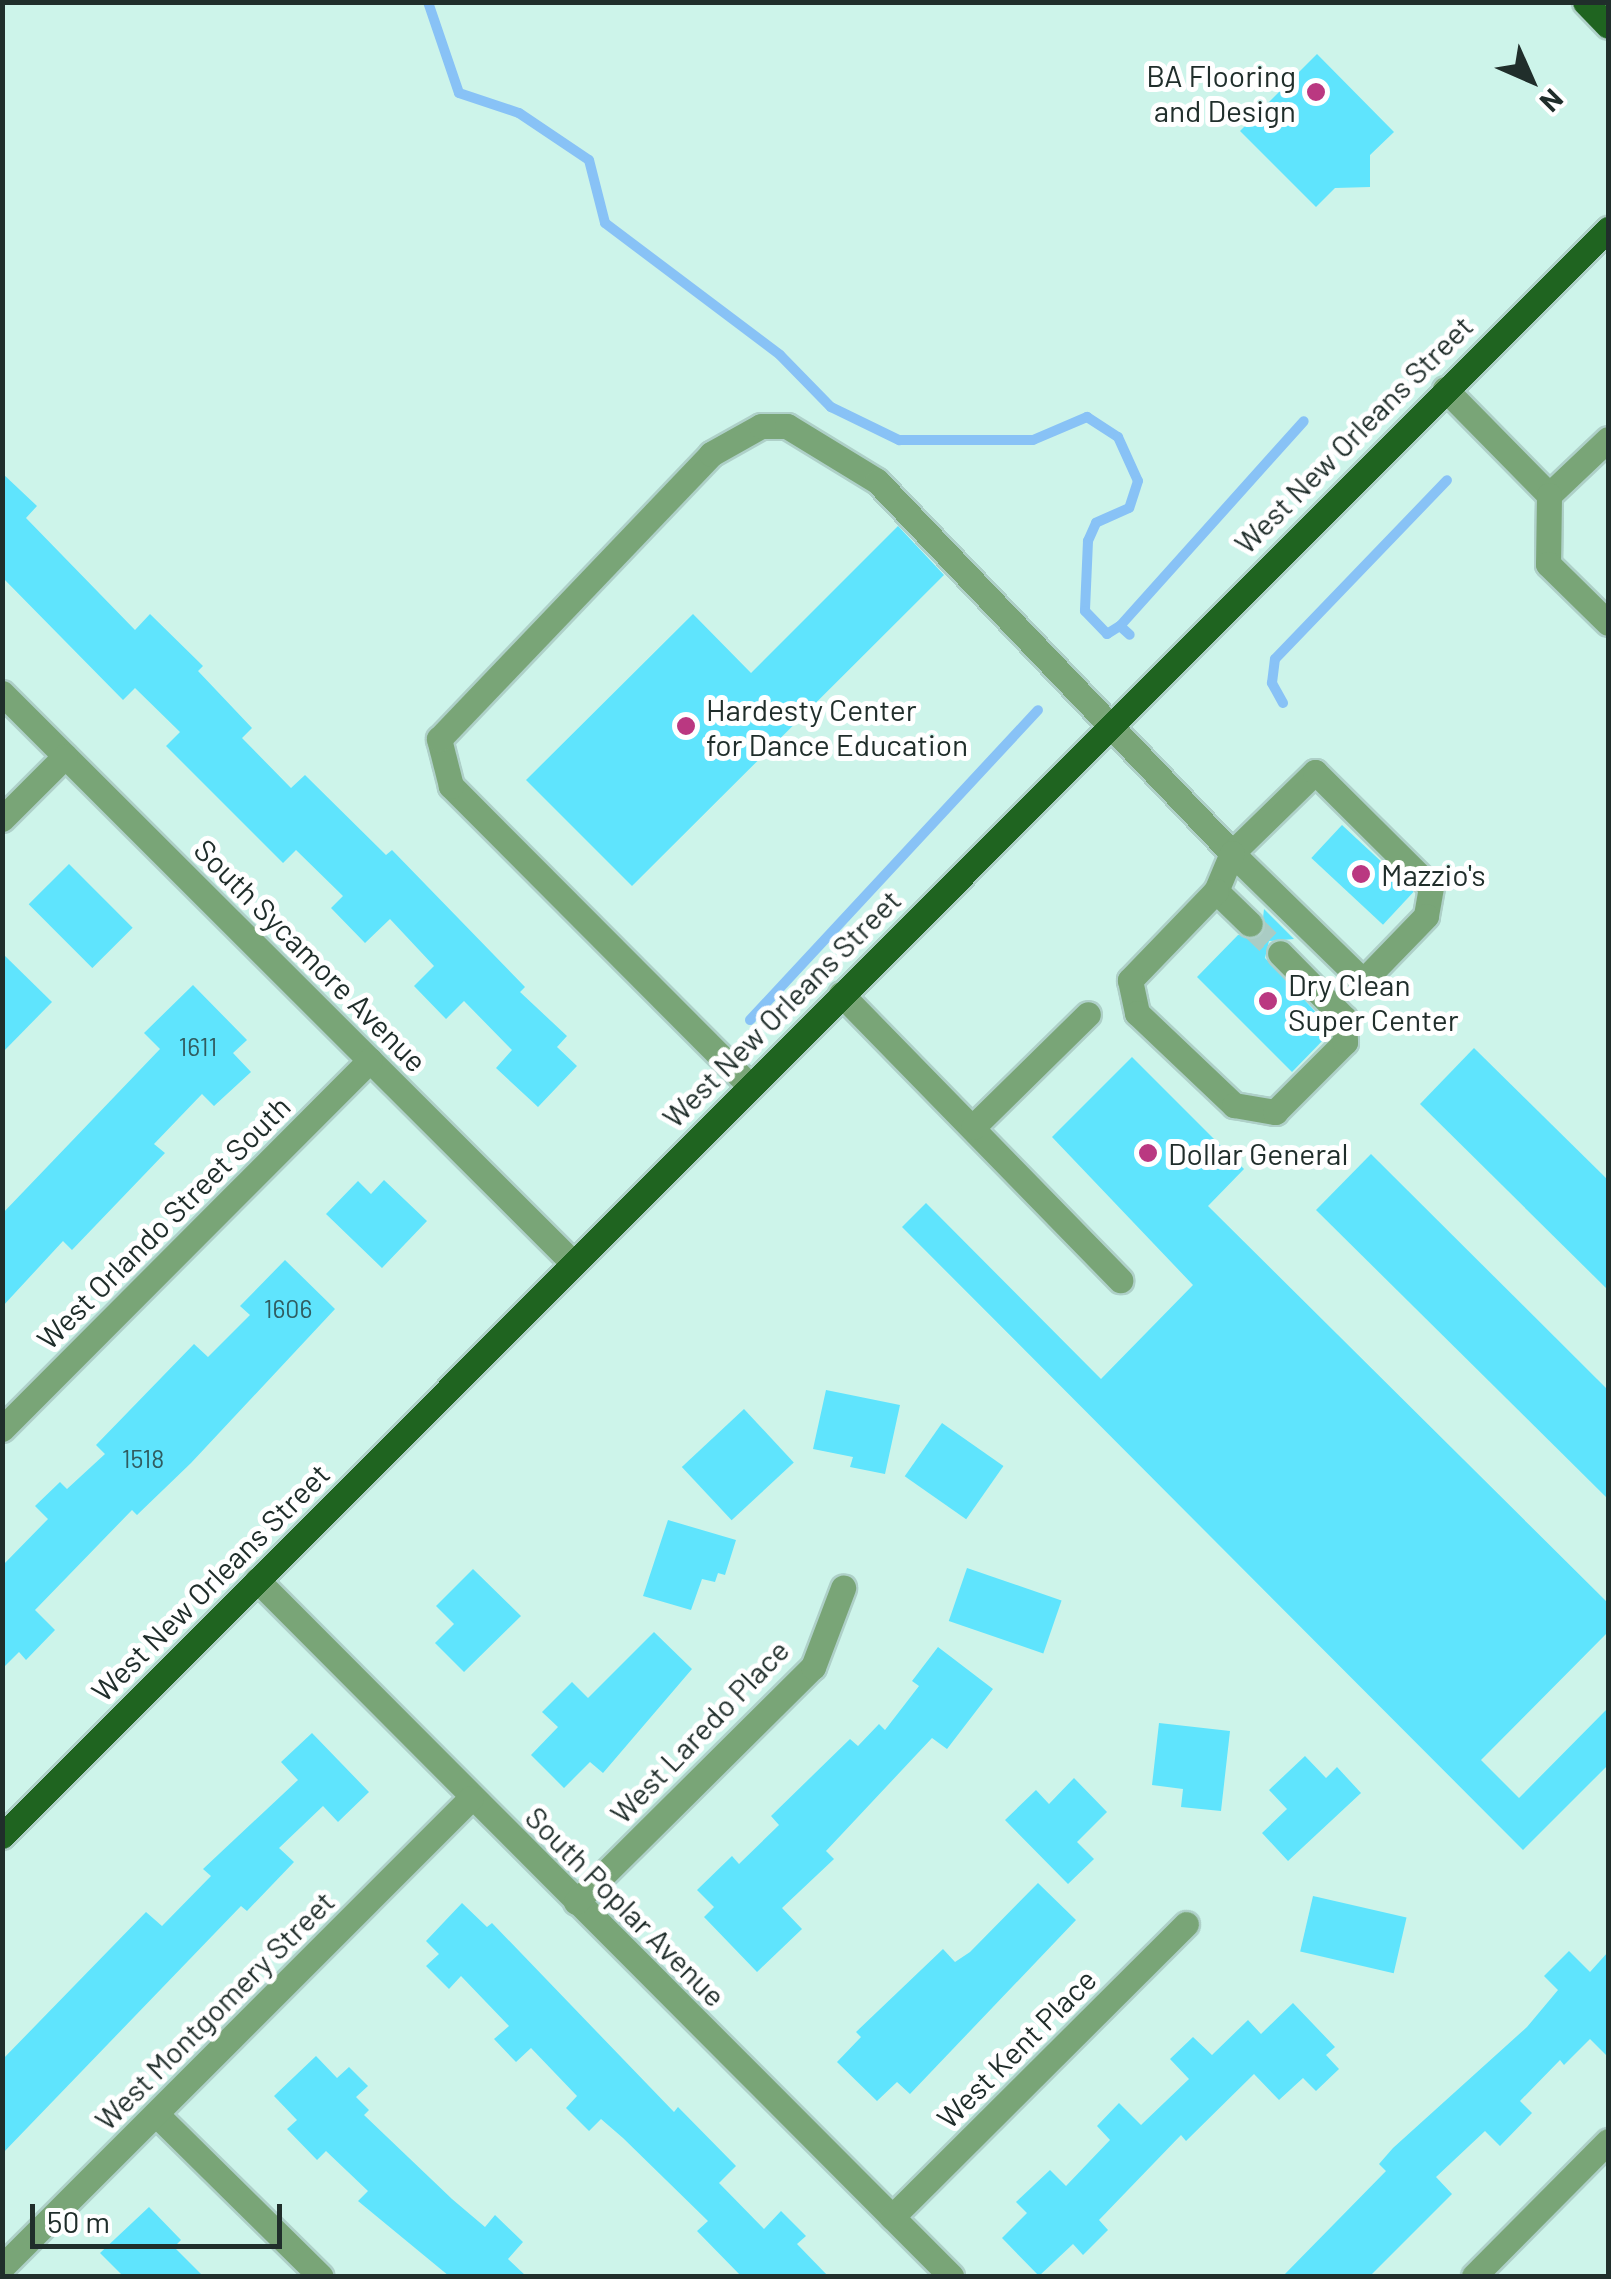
<!DOCTYPE html>
<style>
body{margin:0}
#map{position:relative;width:1611px;height:2279px;overflow:hidden;background:#cdf4ea;font-family:Barlow,sans-serif}
div>[style]{position:absolute}
.stream>*{height:10px;margin:-5px;padding:0 5px;transform-origin:5px;border-radius:5px;background:#88c2f6}
.building>*{inset:0;background:#5fe4fd;transform-origin:0 0}
.minor-tunnel>*{height:25px;margin-top:-12.5px;transform-origin:0;background:repeating-linear-gradient(90deg,#aaccc4 0 25px,transparent 0 37px)}
.roads{filter:drop-shadow(2px 0 #aed0c8) drop-shadow(-2px 0 #aed0c8) drop-shadow(0 2px #aed0c8) drop-shadow(0 -2px #aed0c8)}
.minor>*{height:25px;margin:-12.5px;padding:0 12.5px;transform-origin:12.5px;border-radius:12.5px;background:#79a577}
.major>*{height:25px;margin:-12.5px;padding:0 12.5px;transform-origin:12.5px;border-radius:12.5px;background:#1f6420}
.dots>*{width:28px;height:28px;translate:-50% -50%;box-sizing:border-box;border:5px solid #fff;border-radius:50%}
span{translate:-50% -50%;white-space:nowrap;text-align:center;line-height:1.15;-webkit-text-stroke:10px #fff;paint-order:stroke}
.number-label{font-size:25px;color:#305c60}
.number-label span{-webkit-text-stroke-width:0}
.poi-label{font-size:30px;color:#202e2b}
.right{translate:-100% -50%;text-align:right}
.left{translate:0 -50%;text-align:left}
.street-label{font-size:30px;color:#202e2b}
.frame{position:absolute;inset:0;border:5px solid #202e2b;pointer-events:none}
.north{position:absolute;left:1481px;top:30px;width:100px;height:100px;-webkit-text-stroke:8px #fff;paint-order:stroke;rotate:135deg;font-size:28px;font-weight:700;line-height:40px;text-align:center;color:#202e2b}
.north::after{content:'';display:block;margin:auto;width:35px;height:45px;background:#202e2b;clip-path:polygon(50% 0,100% 100%,50% 72%,0 100%)}
.scale{position:absolute;left:30px;top:2204px;width:252px;height:45px;box-sizing:border-box;border:5px solid #202e2b;border-top:0;padding-left:12px;font-size:30px;line-height:35px;white-space:nowrap;color:#202e2b;-webkit-text-stroke:8px #fff;paint-order:stroke}
</style>
<div id="map">
<div class="stream">
<i style="left:428px;top:2px;width:96px;rotate:71.2deg"></i>
<i style="left:459px;top:93px;width:63px;rotate:18.4deg"></i>
<i style="left:519px;top:113px;width:84px;rotate:33.9deg"></i>
<i style="left:589px;top:160px;width:65px;rotate:75.7deg"></i>
<i style="left:605px;top:223px;width:219px;rotate:37deg"></i>
<i style="left:780px;top:355px;width:73px;rotate:45.6deg"></i>
<i style="left:831px;top:407px;width:76px;rotate:25.9deg"></i>
<i style="left:899px;top:440px;width:134px"></i>
<i style="left:1033px;top:440px;width:59px;rotate:-23.1deg"></i>
<i style="left:1087px;top:417px;width:37px;rotate:33deg"></i>
<i style="left:1118px;top:437px;width:48px;rotate:65.6deg"></i>
<i style="left:1138px;top:481px;width:28px;rotate:108deg"></i>
<i style="left:1129px;top:508px;width:36px;rotate:156deg"></i>
<i style="left:1096px;top:523px;width:20px;rotate:114deg"></i>
<i style="left:1088px;top:541px;width:70px;rotate:92.5deg"></i>
<i style="left:1085px;top:611px;width:32px;rotate:46deg"></i>
<i style="left:1107px;top:634px;width:15px;rotate:-32deg"></i>
<i style="left:1120px;top:626px;width:13px;rotate:42deg"></i>
<i style="left:1120px;top:626px;width:275px;rotate:-48.1deg"></i>
<i style="left:1283px;top:703px;width:23px;rotate:-119deg"></i>
<i style="left:1272px;top:683px;width:24px;rotate:-83deg"></i>
<i style="left:1275px;top:659px;width:248px;rotate:-46.1deg"></i>
<i style="left:750px;top:1020px;width:423px;rotate:-47.1deg"></i>
</div>
<div class="building">
<i style="clip-path:polygon(1317px 54px,1394px 132px,1370px 155px,1370px 187px,1335px 188px,1316px 207px,1240px 131px)"></i>
<i style="clip-path:polygon(2px 473px,37px 506px,26px 518px,135px 630px,150px 614px,203px 666px,198px 671px,252px 728px,242px 738px,291px 788px,305px 775px,386px 855px,392px 850px,525px 987px,520px 992px,567px 1036px,557px 1047px,577px 1066px,538px 1107px,496px 1068px,512px 1050px,464px 1001px,446px 1019px,414px 986px,434px 966px,390px 919px,365px 943px,331px 908px,343px 896px,296px 850px,283px 863px,166px 746px,180px 732px,135px 688px,123px 700px,2px 577px)"></i>
<i style="clip-path:polygon(898px 526px,944px 575px,632px 886px,526px 780px,693px 614px,751px 673px)"></i>
<i style="left:1342px;top:825px;width:98px;height:45px;rotate:43deg"></i>
<i style="left:69px;top:864px;width:90px;height:57px;rotate:45deg"></i>
<i style="clip-path:polygon(1264px 909px,1294px 939px,1269px 941px,1265px 958px,1328px 1025px,1328px 1035px,1292px 1072px,1197px 977px,1238px 935px,1261px 936px)"></i>
<i style="clip-path:polygon(2px 953px,52px 1002px,2px 1053px)"></i>
<i style="clip-path:polygon(193px 985px,247px 1040px,233px 1053px,251px 1072px,214px 1106px,202px 1094px,154px 1144px,165px 1153px,72px 1250px,63px 1241px,2px 1307px,2px 1214px,160px 1049px,144px 1033px)"></i>
<i style="clip-path:polygon(1474px 1048px,1608px 1180px,1608px 1290px,1420px 1104px)"></i>
<i style="clip-path:polygon(1132px 1057px,1244px 1169px,1208px 1206px,1608px 1603px,1608px 1632px,1481px 1760px,1519px 1798px,1608px 1708px,1608px 1765px,1523px 1850px,902px 1227px,926px 1203px,1101px 1379px,1193px 1285px,1052px 1137px)"></i>
<i style="clip-path:polygon(1371px 1154px,1608px 1390px,1608px 1499px,1316px 1210px)"></i>
<i style="clip-path:polygon(384px 1180px,427px 1221px,382px 1268px,326px 1214px,358px 1181px,371px 1194px)"></i>
<i style="clip-path:polygon(285px 1260px,335px 1309px,191px 1463px,137px 1515px,132px 1510px,35px 1610px,55px 1630px,26px 1660px,19px 1652px,2px 1669px,2px 1566px,48px 1519px,35px 1506px,60px 1482px,67px 1489px,105px 1454px,96px 1445px,194px 1344px,208px 1357px,250px 1315px,240px 1306px)"></i>
<i style="clip-path:polygon(826px 1390px,900px 1405px,885px 1474px,850px 1467px,853px 1457px,813px 1449px)"></i>
<i style="left:744px;top:1409px;width:73px;height:85px;rotate:47deg"></i>
<i style="left:942px;top:1423px;width:75px;height:65px;rotate:35deg"></i>
<i style="clip-path:polygon(668px 1520px,736px 1540px,725px 1575px,718px 1573px,715px 1582px,702px 1579px,691px 1610px,643px 1596px)"></i>
<i style="left:967px;top:1568px;width:100px;height:56px;rotate:19deg"></i>
<i style="clip-path:polygon(473px 1569px,521px 1616px,464px 1672px,435px 1643px,454px 1624px,436px 1606px)"></i>
<i style="clip-path:polygon(654px 1632px,692px 1669px,603px 1773px,590px 1762px,564px 1788px,531px 1755px,558px 1727px,542px 1712px,572px 1682px,588px 1698px)"></i>
<i style="clip-path:polygon(938px 1647px,993px 1689px,947px 1749px,932px 1738px,826px 1851px,834px 1859px,782px 1908px,802px 1929px,757px 1972px,704px 1917px,714px 1907px,697px 1890px,732px 1856px,739px 1864px,779px 1825px,771px 1816px,850px 1739px,858px 1746px,879px 1724px,885px 1730px,919px 1686px,912px 1681px)"></i>
<i style="clip-path:polygon(1159px 1723px,1230px 1731px,1221px 1811px,1181px 1807px,1183px 1789px,1152px 1785px)"></i>
<i style="clip-path:polygon(312px 1733px,369px 1792px,338px 1822px,323px 1806px,279px 1848px,294px 1862px,247px 1911px,241px 1906px,2px 2154px,2px 2060px,146px 1912px,162px 1926px,211px 1876px,203px 1869px,298px 1780px,281px 1762px)"></i>
<i style="clip-path:polygon(1305px 1756px,1326px 1778px,1337px 1767px,1361px 1793px,1288px 1861px,1262px 1833px,1287px 1809px,1269px 1790px)"></i>
<i style="clip-path:polygon(1074px 1778px,1107px 1812px,1077px 1842px,1094px 1859px,1068px 1884px,1005px 1820px,1036px 1790px,1049px 1804px)"></i>
<i style="clip-path:polygon(1038px 1883px,1076px 1920px,910px 2094px,897px 2082px,877px 2101px,837px 2062px,861px 2037px,856px 2032px,943px 1949px,955px 1962px,970px 1952px)"></i>
<i style="left:1313px;top:1896px;width:96px;height:57px;rotate:13deg"></i>
<i style="clip-path:polygon(462px 1903px,487px 1927px,492px 1923px,674px 2112px,678px 2107px,736px 2166px,719px 2183px,764px 2229px,781px 2211px,806px 2236px,797px 2244px,828px 2276px,741px 2276px,697px 2231px,708px 2221px,623px 2138px,601px 2119px,589px 2131px,566px 2108px,577px 2096px,531px 2048px,516px 2062px,494px 2039px,509px 2026px,461px 1976px,449px 1989px,426px 1966px,439px 1954px,426px 1941px)"></i>
<i style="clip-path:polygon(1569px 1951px,1590px 1972px,1608px 1952px,1608px 2057px,1590px 2039px,1564px 2065px,1560px 2060px,1520px 2101px,1532px 2113px,1500px 2146px,1485px 2131px,1436px 2177px,1452px 2194px,1370px 2276px,1283px 2276px,1386px 2171px,1379px 2164px,1393px 2148px,1527px 2027px,1558px 1990px,1544px 1976px)"></i>
<i style="clip-path:polygon(1293px 2003px,1335px 2047px,1326px 2055px,1339px 2069px,1316px 2091px,1303px 2078px,1279px 2100px,1254px 2074px,1186px 2141px,1181px 2135px,1099px 2220px,1108px 2230px,1083px 2255px,1073px 2244px,1039px 2276px,1002px 2238px,1027px 2213px,1016px 2202px,1050px 2170px,1066px 2186px,1110px 2140px,1097px 2126px,1119px 2103px,1141px 2125px,1189px 2079px,1170px 2059px,1193px 2037px,1212px 2055px,1248px 2020px,1261px 2034px)"></i>
<i style="clip-path:polygon(316px 2056px,337px 2078px,349px 2067px,368px 2086px,356px 2097px,369px 2110px,364px 2115px,452px 2199px,485px 2227px,495px 2215px,523px 2242px,508px 2259px,526px 2276px,449px 2276px,358px 2201px,368px 2191px,326px 2151px,317px 2160px,287px 2129px,297px 2120px,274px 2096px)"></i>
<i style="clip-path:polygon(149px 2207px,181px 2240px,174px 2247px,203px 2276px,123px 2276px,100px 2253px)"></i>
</div>
<div class="minor-tunnel">
<i style="left:1250px;top:924px;width:42px;rotate:44deg"></i>
</div>
<div class="roads">
<div class="minor">
<i style="left:1445px;top:389px;width:148px;rotate:45.5deg"></i>
<i style="left:1549px;top:495px;width:81px;rotate:-43.5deg"></i>
<i style="left:1549px;top:495px;width:69px;rotate:90.8deg"></i>
<i style="left:1548px;top:564px;width:84px;rotate:44.5deg"></i>
<i style="left:2px;top:693px;width:807px;rotate:44.95deg"></i>
<i style="left:2px;top:819px;width:89px;rotate:-45deg"></i>
<i style="left:1216px;top:891px;width:47px;rotate:44.1deg"></i>
<i style="left:841px;top:994px;width:400px;rotate:45.7deg"></i>
<i style="left:750px;top:1086px;width:424px;rotate:-134.9deg"></i>
<i style="left:451px;top:786px;width:49px;rotate:-104.3deg"></i>
<i style="left:439px;top:739px;width:394px;rotate:-46.3deg"></i>
<i style="left:711px;top:454px;width:57px;rotate:-29.2deg"></i>
<i style="left:761px;top:426px;width:26px"></i>
<i style="left:787px;top:426px;width:105px;rotate:31.4deg"></i>
<i style="left:877px;top:481px;width:514px;rotate:46.34deg"></i>
<i style="left:1232px;top:853px;width:116px;rotate:-44.3deg"></i>
<i style="left:1315px;top:772px;width:163px;rotate:44.8deg"></i>
<i style="left:1431px;top:887px;width:29px;rotate:100deg"></i>
<i style="left:1426px;top:916px;width:91px;rotate:134.1deg"></i>
<i style="left:1363px;top:981px;width:183px;rotate:-135.7deg"></i>
<i style="left:1232px;top:853px;width:41px;rotate:112.8deg"></i>
<i style="left:1216px;top:891px;width:124px;rotate:134deg"></i>
<i style="left:1130px;top:980px;width:34px;rotate:78deg"></i>
<i style="left:1137px;top:1013px;width:134px;rotate:43.5deg"></i>
<i style="left:1234px;top:1105px;width:42px;rotate:9.7deg"></i>
<i style="left:1275px;top:1112px;width:99px;rotate:-45deg"></i>
<i style="left:1345px;top:1042px;width:24px;rotate:-92deg"></i>
<i style="left:1344px;top:1018px;width:91px;rotate:-134.6deg"></i>
<i style="left:973px;top:1127px;width:161px;rotate:-44.5deg"></i>
<i style="left:2px;top:1429px;width:521px;rotate:-45.08deg"></i>
<i style="left:257px;top:1580px;width:983px;rotate:45.08deg"></i>
<i style="left:576px;top:1902px;width:334px;rotate:-44.8deg"></i>
<i style="left:813px;top:1667px;width:85px;rotate:-69.2deg"></i>
<i style="left:156px;top:2114px;width:231px;rotate:44.6deg"></i>
<i style="left:892px;top:2217px;width:415px;rotate:-44.9deg"></i>
<i style="left:2px;top:2267px;width:663px;rotate:-45deg"></i>
<i style="left:1474px;top:2276px;width:190px;rotate:-45.2deg"></i>
</div>
<div class="major">
<i style="left:1585px;top:2px;width:33px;rotate:46deg"></i>
<i style="left:2px;top:1836px;width:2272px;rotate:-45.02deg"></i>
</div>
</div>
<div class="dots">
<i style="left:1316px;top:92px;background:#ba3881"></i>
<i style="left:686px;top:726px;background:#ba3881"></i>
<i style="left:1361px;top:874px;background:#ba3881"></i>
<i style="left:1268px;top:1001px;background:#ba3881"></i>
<i style="left:1148px;top:1153px;background:#ba3881"></i>
</div>
<div class="number-label">
<span style="left:198px;top:1046px">1611</span>
<span style="left:288px;top:1308px">1606</span>
<span style="left:143px;top:1458px">1518</span>
</div>
<div class="poi-label">
<span class="right" style="left:1296px;top:92px">BA Flooring<br>and Design</span>
<span class="left" style="left:706px;top:726px">Hardesty Center<br>for Dance Education</span>
<span class="left" style="left:1381px;top:874px">Mazzio's</span>
<span class="left" style="left:1288px;top:1001px">Dry Clean<br>Super Center</span>
<span class="left" style="left:1168px;top:1153px">Dollar General</span>
</div>
<div class="street-label">
<span style="left:1353px;top:434px;rotate:-45deg">West New Orleans Street</span>
<span style="left:311px;top:955px;rotate:45deg">South Sycamore Avenue</span>
<span style="left:781px;top:1008px;rotate:-45deg">West New Orleans Street</span>
<span style="left:163px;top:1222px;rotate:-45deg">West Orlando Street South</span>
<span style="left:210px;top:1582px;rotate:-45deg">West New Orleans Street</span>
<span style="left:699px;top:1731px;rotate:-46deg">West Laredo Place</span>
<span style="left:626px;top:1906px;rotate:45deg">South Poplar Avenue</span>
<span style="left:214px;top:2010px;rotate:-45deg">West Montgomery Street</span>
<span style="left:1016px;top:2048px;rotate:-45deg">West Kent Place</span>
</div>
<div class="frame"></div>
<div class="north">N</div>
<div class="scale">50 m</div>
</div>
